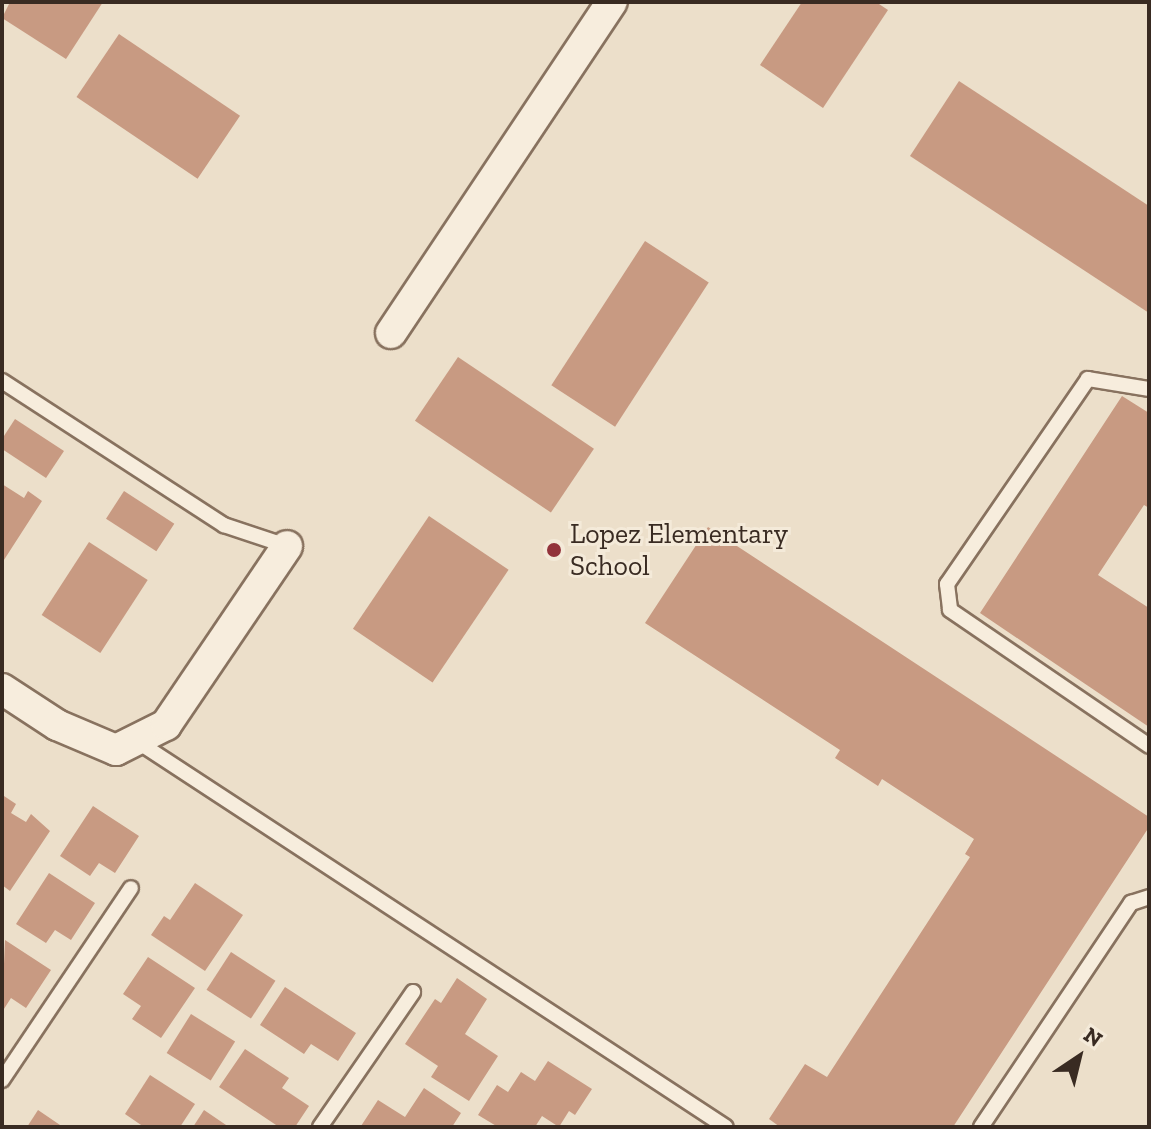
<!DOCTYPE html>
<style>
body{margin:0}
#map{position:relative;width:1151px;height:1129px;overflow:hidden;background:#ecdfca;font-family:"Zilla Slab",serif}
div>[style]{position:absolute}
.building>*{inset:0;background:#c89a82;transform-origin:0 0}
.roads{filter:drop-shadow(2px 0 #88725f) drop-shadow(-2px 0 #88725f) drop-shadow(0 2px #88725f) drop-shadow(0 -2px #88725f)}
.service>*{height:14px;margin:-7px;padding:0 7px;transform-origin:7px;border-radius:7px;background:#f7eddd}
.minor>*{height:30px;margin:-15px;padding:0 15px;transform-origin:15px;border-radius:15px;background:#f7eddd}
.dots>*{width:22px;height:22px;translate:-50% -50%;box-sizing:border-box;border:4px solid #f4ead9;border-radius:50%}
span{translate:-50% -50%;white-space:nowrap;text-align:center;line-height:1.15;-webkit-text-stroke:6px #f4ead9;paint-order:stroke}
.poi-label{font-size:28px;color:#392b22}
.left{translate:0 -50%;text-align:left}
.frame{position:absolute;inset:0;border:4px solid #392b22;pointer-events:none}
.north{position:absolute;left:1039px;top:1017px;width:80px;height:80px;-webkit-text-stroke:6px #f4ead9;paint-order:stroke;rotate:35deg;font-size:22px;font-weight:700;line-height:32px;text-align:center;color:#392b22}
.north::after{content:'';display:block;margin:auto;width:28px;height:36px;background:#392b22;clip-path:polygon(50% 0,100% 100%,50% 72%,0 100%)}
</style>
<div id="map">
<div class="building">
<i style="clip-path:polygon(10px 2px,103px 2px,66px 59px,2px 18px)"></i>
<i style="clip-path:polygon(802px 2px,876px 2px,888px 10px,823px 108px,760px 65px)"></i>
<i style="left:119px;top:34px;width:146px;height:76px;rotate:34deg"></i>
<i style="clip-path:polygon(959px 81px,1149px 206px,1149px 313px,910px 156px)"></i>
<i style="left:645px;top:241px;width:76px;height:172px;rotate:33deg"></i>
<i style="left:458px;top:357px;width:164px;height:77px;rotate:34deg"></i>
<i style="clip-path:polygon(1122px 396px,1149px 413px,1149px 508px,1144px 505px,1098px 575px,1149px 608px,1149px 727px,980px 613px)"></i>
<i style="clip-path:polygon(15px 419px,64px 451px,46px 478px,2px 449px,2px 439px)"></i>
<i style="clip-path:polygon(2px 484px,24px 498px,28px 491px,42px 501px,2px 563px)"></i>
<i style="left:124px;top:491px;width:60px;height:33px;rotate:33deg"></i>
<i style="left:429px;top:516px;width:96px;height:136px;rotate:34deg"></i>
<i style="clip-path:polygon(708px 527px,1149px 817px,1149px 827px,953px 1127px,780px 1127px,769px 1119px,805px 1064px,827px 1077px,970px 857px,965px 854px,974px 839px,882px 779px,878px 786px,835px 758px,840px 750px,645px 623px)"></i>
<i style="left:89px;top:542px;width:70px;height:87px;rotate:33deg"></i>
<i style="clip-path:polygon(4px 796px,16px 804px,11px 813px,26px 822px,31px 814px,50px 831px,10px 891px,2px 885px)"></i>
<i style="clip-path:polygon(93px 806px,139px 836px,115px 873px,99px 863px,90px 876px,60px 856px)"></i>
<i style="clip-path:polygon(49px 873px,95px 903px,71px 940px,55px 930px,46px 943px,16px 924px)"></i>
<i style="clip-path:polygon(195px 883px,243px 915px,205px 971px,151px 935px,164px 916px,170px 920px)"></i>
<i style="clip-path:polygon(5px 940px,51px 970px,26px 1008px,11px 998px,2px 1012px)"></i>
<i style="left:231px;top:952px;width:53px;height:45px;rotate:33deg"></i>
<i style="clip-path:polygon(148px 957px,195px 988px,161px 1038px,132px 1019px,141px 1006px,123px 994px)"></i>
<i style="clip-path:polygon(457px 978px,487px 999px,465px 1034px,498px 1056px,469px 1101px,431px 1077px,438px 1066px,405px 1044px,435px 999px,441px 1003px)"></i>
<i style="clip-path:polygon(285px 987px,356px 1033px,338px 1061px,311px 1044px,304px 1054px,260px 1025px)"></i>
<i style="left:191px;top:1014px;width:52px;height:46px;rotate:32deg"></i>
<i style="clip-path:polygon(245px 1049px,289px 1078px,282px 1088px,309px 1106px,295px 1127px,279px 1127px,219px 1087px)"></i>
<i style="clip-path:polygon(548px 1061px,592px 1089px,575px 1115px,569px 1111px,559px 1127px,542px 1116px,535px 1127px,498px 1127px,478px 1115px,497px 1085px,508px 1092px,521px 1072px,535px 1081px)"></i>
<i style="clip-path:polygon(150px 1075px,195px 1104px,180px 1127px,144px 1127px,125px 1114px)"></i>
<i style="clip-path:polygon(424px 1088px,461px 1113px,452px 1127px,361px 1126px,378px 1100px,405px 1117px)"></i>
<i style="clip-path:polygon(38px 1110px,63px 1127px,27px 1127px)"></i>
<i style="clip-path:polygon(204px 1110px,229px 1127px,193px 1127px)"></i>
</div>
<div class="roads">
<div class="service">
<i style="left:2px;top:381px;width:265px;rotate:33deg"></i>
<i style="left:224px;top:525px;width:66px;rotate:18.4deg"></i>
<i style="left:1149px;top:389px;width:62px;rotate:-170.7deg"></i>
<i style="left:1088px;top:379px;width:249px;rotate:124.5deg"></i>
<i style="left:947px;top:584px;width:26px;rotate:83deg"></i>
<i style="left:950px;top:610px;width:241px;rotate:34.3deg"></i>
<i style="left:135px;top:740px;width:706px;rotate:33.22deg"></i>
<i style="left:2px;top:1080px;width:231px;rotate:-56.1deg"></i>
<i style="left:320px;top:1127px;width:164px;rotate:-55.4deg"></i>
<i style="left:981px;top:1127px;width:270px;rotate:-56.2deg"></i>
<i style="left:1131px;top:903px;width:19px;rotate:-18deg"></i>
</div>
<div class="minor">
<i style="left:391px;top:333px;width:398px;rotate:-56.3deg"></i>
<i style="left:2px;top:689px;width:66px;rotate:33.2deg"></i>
<i style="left:57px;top:725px;width:64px;rotate:23deg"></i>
<i style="left:116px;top:750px;width:56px;rotate:-26.6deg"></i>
<i style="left:166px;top:725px;width:216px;rotate:-55.9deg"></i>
</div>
</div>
<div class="dots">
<i style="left:554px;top:550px;background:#93333b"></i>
</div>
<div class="poi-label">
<span class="left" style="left:570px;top:550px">Lopez Elementary<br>School</span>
</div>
<div class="frame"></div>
<div class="north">N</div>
</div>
